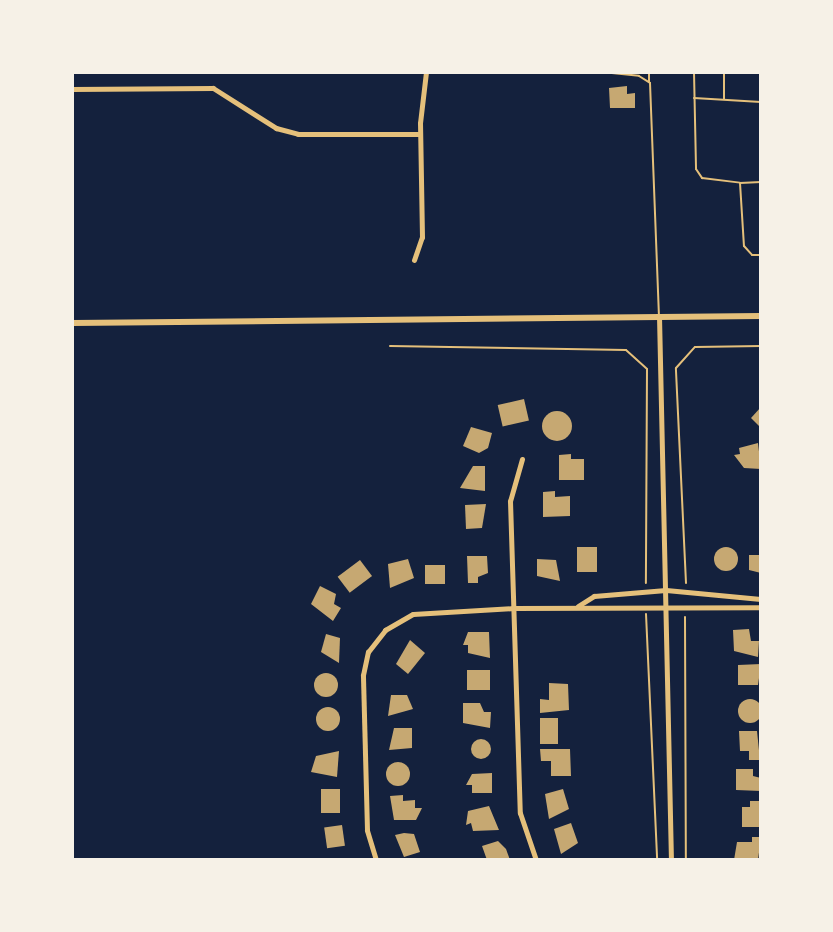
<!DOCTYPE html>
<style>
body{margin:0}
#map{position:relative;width:833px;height:932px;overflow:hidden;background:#14213d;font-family:"Fira Sans Condensed",sans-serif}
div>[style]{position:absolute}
.building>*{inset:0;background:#c6a872;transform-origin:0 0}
.round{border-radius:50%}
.path>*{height:2px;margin:-1px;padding:0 1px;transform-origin:1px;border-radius:1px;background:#e5c07b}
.service>*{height:2px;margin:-1px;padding:0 1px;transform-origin:1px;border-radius:1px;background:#e5c07b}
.minor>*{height:5px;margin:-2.5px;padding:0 2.5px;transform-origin:2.5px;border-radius:2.5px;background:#e5c07b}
.tertiary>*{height:6px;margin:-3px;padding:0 3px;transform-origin:3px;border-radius:3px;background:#e5c07b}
span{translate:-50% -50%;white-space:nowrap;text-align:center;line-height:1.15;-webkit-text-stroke:8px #f6f1e7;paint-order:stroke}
.frame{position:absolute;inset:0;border:74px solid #f6f1e7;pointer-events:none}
</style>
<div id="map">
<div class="building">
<i style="clip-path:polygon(627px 86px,627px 94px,635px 93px,635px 108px,610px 108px,609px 88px)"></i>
<i style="left:524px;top:399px;width:22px;height:27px;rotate:77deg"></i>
<i style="clip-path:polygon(761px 407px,761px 428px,751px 418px)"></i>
<i class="round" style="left:542px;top:411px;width:30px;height:30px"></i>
<i style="clip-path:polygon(471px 427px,492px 433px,488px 448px,479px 453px,463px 446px)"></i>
<i style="clip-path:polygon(758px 443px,761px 469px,744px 468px,734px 455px,740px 454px,739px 448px)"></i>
<i style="clip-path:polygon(571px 454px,571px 459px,584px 459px,584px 480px,559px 480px,559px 455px)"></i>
<i style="clip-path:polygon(473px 466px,485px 466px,485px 491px,460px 488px)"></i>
<i style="clip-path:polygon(555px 491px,555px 497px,570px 496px,570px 516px,543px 517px,543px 492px)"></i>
<i style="clip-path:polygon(486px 504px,482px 528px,466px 529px,465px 505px)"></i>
<i style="left:577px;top:547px;width:20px;height:25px"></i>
<i class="round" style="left:714px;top:547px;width:24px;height:24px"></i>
<i style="clip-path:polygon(749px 555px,761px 555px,761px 573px,749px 570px)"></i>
<i style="clip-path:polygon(467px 556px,487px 556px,488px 573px,478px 577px,478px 583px,468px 583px)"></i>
<i style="clip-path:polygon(408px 559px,414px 578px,390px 588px,388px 564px)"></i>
<i style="clip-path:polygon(537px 559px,556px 560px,560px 581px,537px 576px)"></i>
<i style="left:360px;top:560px;width:20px;height:28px;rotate:53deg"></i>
<i style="left:425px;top:565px;width:20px;height:19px"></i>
<i style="clip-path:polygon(320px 586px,336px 594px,334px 604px,341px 608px,333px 621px,311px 604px)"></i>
<i style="clip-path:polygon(749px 629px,751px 641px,759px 641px,758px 657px,734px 651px,733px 630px)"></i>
<i style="clip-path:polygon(468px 632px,489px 632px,490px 658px,468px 653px,468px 645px,463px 645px)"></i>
<i style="clip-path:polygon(326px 634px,340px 638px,339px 663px,321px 652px)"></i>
<i style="clip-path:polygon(410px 640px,425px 653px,408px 674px,396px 664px)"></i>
<i style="clip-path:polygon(761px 664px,758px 685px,738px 685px,738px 665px)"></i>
<i style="left:467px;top:670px;width:23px;height:20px"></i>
<i class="round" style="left:314px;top:673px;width:24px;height:24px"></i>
<i style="clip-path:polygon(549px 683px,568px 684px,569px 710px,540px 713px,540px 699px,549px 700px)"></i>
<i style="clip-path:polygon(391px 695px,407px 695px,413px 709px,388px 716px)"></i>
<i class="round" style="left:738px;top:699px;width:24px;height:24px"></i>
<i style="clip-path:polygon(463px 703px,480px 703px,484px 712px,491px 712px,490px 728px,463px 723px)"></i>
<i class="round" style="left:316px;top:707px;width:24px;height:24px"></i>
<i style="left:540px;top:718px;width:18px;height:26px"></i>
<i style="clip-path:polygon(394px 728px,412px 728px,412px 748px,389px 750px)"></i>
<i style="clip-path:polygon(739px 731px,757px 731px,760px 760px,749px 760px,749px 751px,740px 751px)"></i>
<i class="round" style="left:471px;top:739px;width:20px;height:20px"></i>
<i style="clip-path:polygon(540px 749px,570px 749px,571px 776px,551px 776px,551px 761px,541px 761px)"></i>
<i style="clip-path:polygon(339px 751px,337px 777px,311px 772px,316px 756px)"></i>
<i class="round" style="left:386px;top:762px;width:24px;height:24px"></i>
<i style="clip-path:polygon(736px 769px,753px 769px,753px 776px,761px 778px,761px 791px,736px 790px)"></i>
<i style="clip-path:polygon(492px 773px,492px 793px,472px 793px,472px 785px,466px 785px,472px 774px)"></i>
<i style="left:321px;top:789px;width:19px;height:24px"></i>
<i style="clip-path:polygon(563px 789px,569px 809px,549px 819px,545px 794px)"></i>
<i style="clip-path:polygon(403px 795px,403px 801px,415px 800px,415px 808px,422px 808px,416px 820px,394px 820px,390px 796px)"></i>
<i style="clip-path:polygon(750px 801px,761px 801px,761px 827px,742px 827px,742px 807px,750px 807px)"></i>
<i style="clip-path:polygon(489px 806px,499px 830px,473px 831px,471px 823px,466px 825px,468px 811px)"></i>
<i style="clip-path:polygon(571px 823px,578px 843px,561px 854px,554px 829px)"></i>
<i style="left:342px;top:825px;width:21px;height:18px;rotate:82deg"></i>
<i style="clip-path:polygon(404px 833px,414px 834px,420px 852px,404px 857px,395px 835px)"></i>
<i style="clip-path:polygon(752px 837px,761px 837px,758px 860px,734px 860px,737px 842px,752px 842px)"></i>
<i style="clip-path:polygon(498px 841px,506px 849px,510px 860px,487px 860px,482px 846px)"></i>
</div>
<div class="path">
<i style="left:390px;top:346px;width:236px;rotate:1deg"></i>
<i style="left:626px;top:350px;width:28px;rotate:42deg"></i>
<i style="left:647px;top:369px;width:214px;rotate:90.3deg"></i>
<i style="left:686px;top:583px;width:215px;rotate:-92.7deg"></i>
<i style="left:676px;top:368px;width:28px;rotate:-48deg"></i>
<i style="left:695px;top:347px;width:66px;rotate:-0.9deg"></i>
<i style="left:646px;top:614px;width:246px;rotate:87.4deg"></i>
<i style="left:685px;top:617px;width:243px;rotate:89.8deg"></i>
</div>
<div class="service">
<i style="left:602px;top:72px;width:37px;rotate:6deg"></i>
<i style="left:639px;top:76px;width:13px;rotate:32deg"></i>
<i style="left:650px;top:83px;width:231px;rotate:87.8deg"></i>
<i style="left:649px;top:72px;width:10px;rotate:90deg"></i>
<i style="left:694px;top:72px;width:97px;rotate:88.8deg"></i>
<i style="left:696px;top:169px;width:11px;rotate:56deg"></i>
<i style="left:702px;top:178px;width:38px;rotate:7deg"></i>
<i style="left:694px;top:98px;width:67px;rotate:3.4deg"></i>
<i style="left:724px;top:99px;width:27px;rotate:-90deg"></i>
<i style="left:761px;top:182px;width:21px;rotate:177deg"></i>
<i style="left:740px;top:183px;width:63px;rotate:86.4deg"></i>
<i style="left:744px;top:246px;width:12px;rotate:48deg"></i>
<i style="left:752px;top:255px;width:9px"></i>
</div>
<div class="minor">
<i style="left:72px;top:89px;width:141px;rotate:-0.4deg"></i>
<i style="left:213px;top:88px;width:75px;rotate:32.4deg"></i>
<i style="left:276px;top:128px;width:23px;rotate:15deg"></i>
<i style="left:298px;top:134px;width:122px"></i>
<i style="left:414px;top:260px;width:24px;rotate:-71deg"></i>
<i style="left:422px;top:237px;width:114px;rotate:-91deg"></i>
<i style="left:420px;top:123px;width:51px;rotate:-83.3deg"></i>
<i style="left:659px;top:316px;width:544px;rotate:88.74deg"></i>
<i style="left:522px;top:459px;width:44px;rotate:105.9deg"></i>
<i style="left:510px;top:501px;width:312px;rotate:88.2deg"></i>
<i style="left:520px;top:813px;width:50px;rotate:71.2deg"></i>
<i style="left:578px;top:606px;width:19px;rotate:-32deg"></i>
<i style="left:594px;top:596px;width:72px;rotate:-4.8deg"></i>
<i style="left:666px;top:590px;width:95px;rotate:5.4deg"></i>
<i style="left:376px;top:860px;width:31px;rotate:-107deg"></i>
<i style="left:367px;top:830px;width:155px;rotate:-91.5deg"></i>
<i style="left:363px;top:675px;width:24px;rotate:-78deg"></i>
<i style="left:368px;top:652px;width:28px;rotate:-52deg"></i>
<i style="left:385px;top:630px;width:32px;rotate:-30deg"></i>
<i style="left:413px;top:614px;width:101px;rotate:-3.4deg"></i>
<i style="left:514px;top:608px;width:247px;rotate:-0.2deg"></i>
</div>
<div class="tertiary">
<i style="left:72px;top:323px;width:689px;rotate:-0.58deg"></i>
</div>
<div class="frame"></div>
</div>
